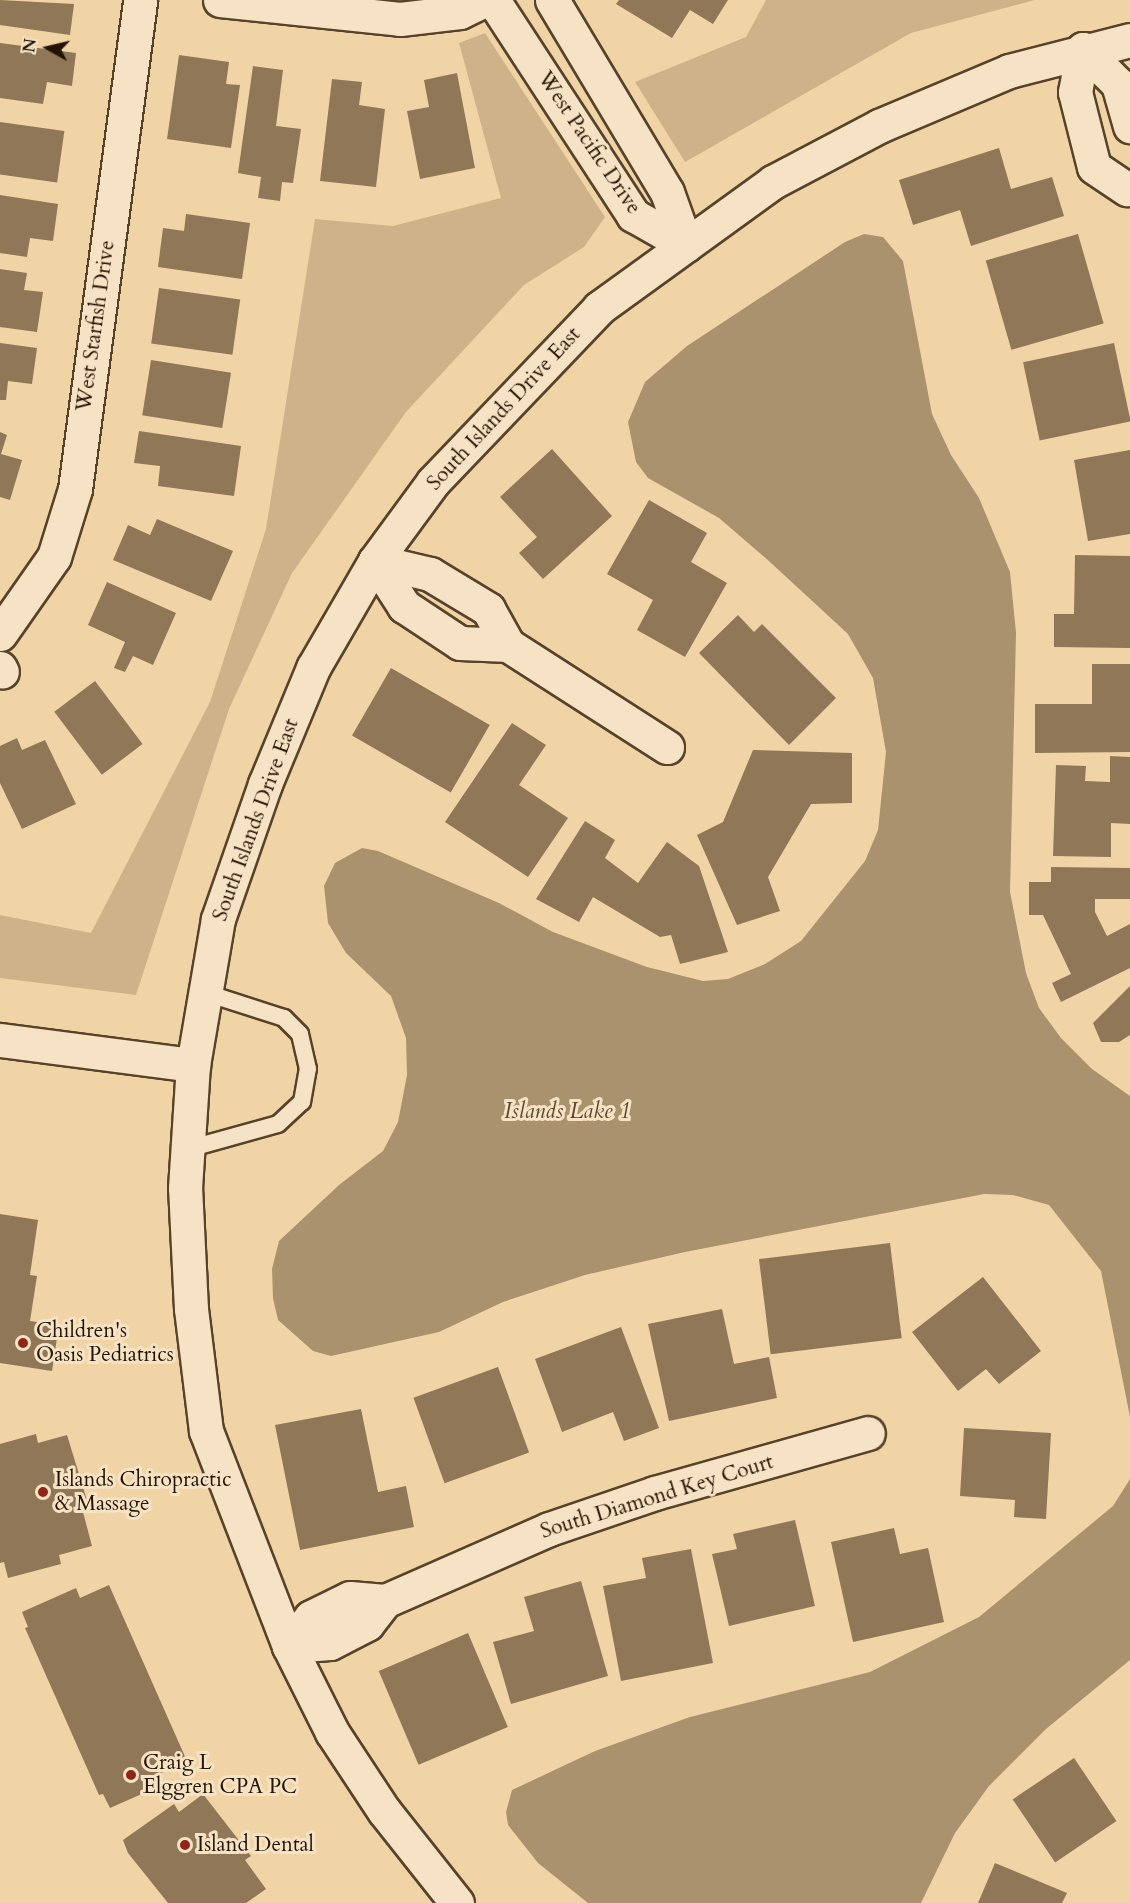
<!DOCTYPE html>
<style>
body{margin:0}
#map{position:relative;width:1130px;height:1903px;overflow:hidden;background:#f1d4a6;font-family:Cardo,serif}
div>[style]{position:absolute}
.green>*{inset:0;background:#ceb38a}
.water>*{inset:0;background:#ab926e}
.building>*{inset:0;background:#8f7757;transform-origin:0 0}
.roads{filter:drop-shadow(2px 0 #57432a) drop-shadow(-2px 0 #57432a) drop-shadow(0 2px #57432a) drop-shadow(0 -2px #57432a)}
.service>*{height:16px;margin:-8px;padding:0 8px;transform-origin:8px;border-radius:8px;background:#f6e3c5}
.minor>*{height:33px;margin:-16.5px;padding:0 16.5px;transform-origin:16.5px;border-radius:16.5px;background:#f6e3c5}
.tertiary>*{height:33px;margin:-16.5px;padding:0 16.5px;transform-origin:16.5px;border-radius:16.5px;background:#f6e3c5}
.dots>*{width:16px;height:16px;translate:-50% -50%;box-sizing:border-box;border:3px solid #f6e3c5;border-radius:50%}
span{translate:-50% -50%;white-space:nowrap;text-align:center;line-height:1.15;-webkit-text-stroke:6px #f6e3c5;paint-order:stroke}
.street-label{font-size:21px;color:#241301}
.poi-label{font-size:21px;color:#241301}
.left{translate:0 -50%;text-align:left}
.water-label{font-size:22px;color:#5a462d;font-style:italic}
.north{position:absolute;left:18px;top:18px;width:60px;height:60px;-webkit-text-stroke:4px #f6e3c5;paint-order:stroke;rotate:278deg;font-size:16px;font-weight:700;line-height:24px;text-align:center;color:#241301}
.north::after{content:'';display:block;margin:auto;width:21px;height:27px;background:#241301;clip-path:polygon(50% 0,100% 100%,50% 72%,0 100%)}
</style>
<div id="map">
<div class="green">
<i style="clip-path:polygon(766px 0,1035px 0,911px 33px,685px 162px,635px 82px,746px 37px)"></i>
<i style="clip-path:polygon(485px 33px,605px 217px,584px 247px,524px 285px,406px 412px,292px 573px,229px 709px,136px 995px,0 978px,0 915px,91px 933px,210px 702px,266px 529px,315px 219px,393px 226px,501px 198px,459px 43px)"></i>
</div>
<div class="water">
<i style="clip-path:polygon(864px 234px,883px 237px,903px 261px,932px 414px,951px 455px,979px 498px,1010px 572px,1016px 633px,1010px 892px,1026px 973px,1039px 1008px,1061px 1038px,1092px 1069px,1130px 1096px,1130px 1417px,1101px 1271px,1049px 1205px,1013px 1195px,984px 1194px,685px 1252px,585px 1275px,503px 1302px,439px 1332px,331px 1356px,313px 1351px,278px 1320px,273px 1298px,272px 1269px,279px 1241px,339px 1185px,383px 1151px,398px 1122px,407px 1075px,406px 1038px,391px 996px,346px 953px,328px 923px,324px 886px,335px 863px,362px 848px,378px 851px,499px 903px,553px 932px,647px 967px,703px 981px,728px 979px,765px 964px,801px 941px,865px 861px,878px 830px,886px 752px,873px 678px,848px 634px,770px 562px,719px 518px,648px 478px,636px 462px,628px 422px,645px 382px,687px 346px,845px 242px)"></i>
<i style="clip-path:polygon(1130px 1479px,1130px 1660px,1046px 1729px,989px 1786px,955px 1833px,921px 1903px,588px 1903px,538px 1863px,508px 1825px,506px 1812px,512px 1790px,595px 1751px,690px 1717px,870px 1672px,979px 1617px,1113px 1506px)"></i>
</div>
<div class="building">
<i style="clip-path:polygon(0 0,74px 4px,70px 35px,0 25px)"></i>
<i style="clip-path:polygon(619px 0,728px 0,713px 24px,690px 10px,672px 38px,616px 4px)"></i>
<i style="clip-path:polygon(0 43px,76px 53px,72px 86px,47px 82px,43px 104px,0 98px)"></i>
<i style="clip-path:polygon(179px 55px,229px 62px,226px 84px,240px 85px,231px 148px,167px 139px)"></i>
<i style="clip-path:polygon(253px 66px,283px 70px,276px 126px,301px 129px,293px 183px,282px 182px,280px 201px,258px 198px,261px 177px,238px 173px)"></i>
<i style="clip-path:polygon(457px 73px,475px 168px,420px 179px,407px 111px,429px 107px,424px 80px)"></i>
<i style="clip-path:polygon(332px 79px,362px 82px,359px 105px,385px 109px,376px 187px,320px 181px)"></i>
<i style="left:0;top:122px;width:65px;height:52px;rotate:8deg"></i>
<i style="clip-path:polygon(999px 148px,1011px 189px,1052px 177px,1064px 216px,971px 246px,960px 210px,913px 225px,899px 180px)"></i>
<i style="clip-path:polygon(0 195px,58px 204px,53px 241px,30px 238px,27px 257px,0 253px)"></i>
<i style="clip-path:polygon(186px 214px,250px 223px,242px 279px,158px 267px,163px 228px,184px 231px)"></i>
<i style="left:1078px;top:234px;width:93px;height:96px;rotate:74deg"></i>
<i style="clip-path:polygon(0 269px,27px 273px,24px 290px,43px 292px,37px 332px,0 327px)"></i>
<i style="left:159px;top:288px;width:82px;height:56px;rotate:8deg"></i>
<i style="clip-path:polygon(0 343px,37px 348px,32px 384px,8px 381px,6px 400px,0 400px)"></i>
<i style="left:1114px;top:343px;width:80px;height:93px;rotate:78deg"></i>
<i style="left:151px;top:360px;width:81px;height:56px;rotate:9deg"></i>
<i style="clip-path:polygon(139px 431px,241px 446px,234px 496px,158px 486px,160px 466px,134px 463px)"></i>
<i style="clip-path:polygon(0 432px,7px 435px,1px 454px,22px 460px,10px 500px,0 497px)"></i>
<i style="clip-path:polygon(552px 449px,612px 516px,543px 579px,519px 553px,537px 537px,500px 497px)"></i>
<i style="clip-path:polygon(1130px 450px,1130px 534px,1088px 541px,1074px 460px)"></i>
<i style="clip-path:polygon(649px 500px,707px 533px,691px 562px,727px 583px,685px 657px,637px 630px,653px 600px,607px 574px)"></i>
<i style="clip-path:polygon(157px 519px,233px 551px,211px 601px,113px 560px,128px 525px,150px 535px)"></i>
<i style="clip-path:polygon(1075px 555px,1130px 556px,1130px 648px,1054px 647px,1054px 614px,1074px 614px)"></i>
<i style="clip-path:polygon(107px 582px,176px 613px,153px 665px,133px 656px,125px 672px,114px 668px,125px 642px,88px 625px)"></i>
<i style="clip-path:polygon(738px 615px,754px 632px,762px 624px,836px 698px,789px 745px,699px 653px)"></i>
<i style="clip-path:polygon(1092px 664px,1130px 664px,1130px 752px,1035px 753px,1035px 704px,1092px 704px)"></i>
<i style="left:391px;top:668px;width:114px;height:78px;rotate:30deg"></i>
<i style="left:95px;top:681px;width:79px;height:51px;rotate:53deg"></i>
<i style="clip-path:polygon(512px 723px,546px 745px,519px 785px,568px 818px,528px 877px,445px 822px)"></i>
<i style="clip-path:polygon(17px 738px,22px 750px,45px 740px,76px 804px,22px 829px,0 783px,0 746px)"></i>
<i style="clip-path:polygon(753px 750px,852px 753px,852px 803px,811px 804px,768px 877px,780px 911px,737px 925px,697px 835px,723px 822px)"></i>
<i style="clip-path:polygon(1110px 756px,1130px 757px,1130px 824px,1111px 823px,1111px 857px,1053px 856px,1056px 765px,1086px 766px,1085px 781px,1110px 782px)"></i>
<i style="clip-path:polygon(585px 821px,615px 840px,605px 858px,638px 883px,667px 842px,699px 866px,728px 952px,680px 964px,671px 935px,660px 937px,593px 897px,579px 922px,536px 899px)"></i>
<i style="clip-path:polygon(1051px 867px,1130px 868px,1130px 899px,1095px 899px,1095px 912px,1107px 936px,1130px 924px,1130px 968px,1061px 1002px,1052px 983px,1071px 974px,1043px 915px,1029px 915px,1029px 882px,1051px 882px)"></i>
<i style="clip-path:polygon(1130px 986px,1130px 1035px,1119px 1042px,1101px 1042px,1093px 1023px)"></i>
<i style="clip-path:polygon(0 1214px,38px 1220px,30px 1275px,37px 1276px,30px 1321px,59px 1325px,52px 1371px,0 1363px)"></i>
<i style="left:890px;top:1243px;width:96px;height:132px;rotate:83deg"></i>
<i style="clip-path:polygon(983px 1277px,1041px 1351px,999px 1384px,986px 1369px,958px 1391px,912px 1332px)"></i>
<i style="clip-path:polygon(722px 1309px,734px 1364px,769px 1357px,777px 1398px,669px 1421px,648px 1324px)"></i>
<i style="clip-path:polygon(621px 1327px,659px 1428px,624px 1441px,613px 1412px,562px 1432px,535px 1359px)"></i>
<i style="left:498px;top:1367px;width:91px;height:90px;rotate:70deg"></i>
<i style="clip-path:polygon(361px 1409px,378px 1492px,406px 1486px,414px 1527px,300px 1550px,275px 1425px)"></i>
<i style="clip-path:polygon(964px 1428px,1051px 1433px,1046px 1519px,1014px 1517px,1015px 1500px,960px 1496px)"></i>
<i style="clip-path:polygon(36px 1434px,38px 1443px,67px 1435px,90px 1510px,83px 1512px,92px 1546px,59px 1555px,61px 1564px,8px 1578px,4px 1562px,0 1563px,0 1444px)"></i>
<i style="clip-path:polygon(795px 1520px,815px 1606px,729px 1626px,712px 1554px,737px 1549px,733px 1534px)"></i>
<i style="clip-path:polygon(894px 1528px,900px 1554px,928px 1548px,944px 1622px,853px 1642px,831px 1542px)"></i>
<i style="clip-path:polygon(691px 1549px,713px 1663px,621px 1681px,603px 1586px,646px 1578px,642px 1558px)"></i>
<i style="clip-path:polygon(581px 1581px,608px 1676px,511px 1704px,493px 1642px,534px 1631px,524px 1597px)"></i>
<i style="clip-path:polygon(109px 1585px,187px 1761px,157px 1775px,162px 1785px,110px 1808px,103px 1794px,99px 1795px,25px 1628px,28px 1627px,22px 1612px,76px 1588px,80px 1598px)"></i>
<i style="left:468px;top:1633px;width:102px;height:97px;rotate:67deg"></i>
<i style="left:1074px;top:1758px;width:76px;height:74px;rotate:56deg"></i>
<i style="clip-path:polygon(203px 1794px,251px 1856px,245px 1860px,266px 1889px,246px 1903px,168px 1903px,128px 1853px,123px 1840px,174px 1804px,179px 1812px)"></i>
<i style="clip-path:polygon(995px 1863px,1067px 1893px,1062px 1903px,978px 1903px)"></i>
</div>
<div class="roads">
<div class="service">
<i style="left:188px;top:1149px;width:93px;rotate:-15.5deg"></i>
<i style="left:278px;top:1124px;width:33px;rotate:-43deg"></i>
<i style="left:302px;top:1102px;width:34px;rotate:-80deg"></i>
<i style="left:308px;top:1069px;width:36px;rotate:-103deg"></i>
<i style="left:300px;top:1034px;width:23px;rotate:-135deg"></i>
<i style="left:284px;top:1018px;width:82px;rotate:-162.2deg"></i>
</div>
<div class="minor">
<i style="left:220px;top:0;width:181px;rotate:6deg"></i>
<i style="left:400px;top:19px;width:60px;rotate:-6.7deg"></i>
<i style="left:460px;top:12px;width:28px;rotate:-26deg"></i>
<i style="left:493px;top:0;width:257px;rotate:56.9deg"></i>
<i style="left:633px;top:215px;width:61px;rotate:29.5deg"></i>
<i style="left:552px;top:0;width:224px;rotate:59.1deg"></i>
<i style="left:667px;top:192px;width:56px;rotate:70.3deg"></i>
<i style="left:1083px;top:49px;width:44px;rotate:100.5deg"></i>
<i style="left:1075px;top:92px;width:77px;rotate:75.8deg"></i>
<i style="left:1094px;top:167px;width:40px;rotate:34deg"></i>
<i style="left:1083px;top:49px;width:49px;rotate:45deg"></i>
<i style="left:1118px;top:84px;width:44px;rotate:74.1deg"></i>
<i style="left:375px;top:561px;width:57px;rotate:13.3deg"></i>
<i style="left:430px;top:574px;width:68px;rotate:31.1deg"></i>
<i style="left:488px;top:609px;width:41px;rotate:60.9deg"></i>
<i style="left:508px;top:645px;width:189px;rotate:32.7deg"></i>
<i style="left:375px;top:561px;width:54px;rotate:57.2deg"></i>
<i style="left:404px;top:606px;width:67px;rotate:33.5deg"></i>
<i style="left:460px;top:643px;width:48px;rotate:2.4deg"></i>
<i style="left:0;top:634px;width:94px;rotate:-55deg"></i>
<i style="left:54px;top:557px;width:71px;rotate:-72.8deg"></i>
<i style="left:75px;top:489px;width:493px;rotate:-82.4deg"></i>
<i style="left:0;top:668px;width:4px;rotate:63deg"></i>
<i style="left:289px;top:1646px;width:41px;rotate:-4.2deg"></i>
<i style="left:330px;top:1643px;width:42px;rotate:-27.2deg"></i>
<i style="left:367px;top:1624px;width:29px;rotate:-52deg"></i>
<i style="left:385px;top:1601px;width:179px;rotate:-23.7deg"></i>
<i style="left:549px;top:1529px;width:112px;rotate:-18.8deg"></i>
<i style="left:655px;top:1493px;width:221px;rotate:-15.7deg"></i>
<i style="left:289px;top:1646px;width:36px;rotate:-53deg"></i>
<i style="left:311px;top:1617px;width:43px;rotate:-26deg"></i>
<i style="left:350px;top:1598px;width:35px;rotate:5deg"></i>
</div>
<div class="tertiary">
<i style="left:0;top:1040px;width:195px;rotate:7.4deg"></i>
<i style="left:457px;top:1903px;width:117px;rotate:-128.4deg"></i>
<i style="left:384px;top:1811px;width:95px;rotate:-123.4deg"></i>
<i style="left:332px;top:1732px;width:96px;rotate:-116.6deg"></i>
<i style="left:289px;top:1646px;width:230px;rotate:-111.1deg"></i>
<i style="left:206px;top:1431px;width:123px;rotate:-97deg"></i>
<i style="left:191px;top:1309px;width:121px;rotate:-92.8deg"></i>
<i style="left:185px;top:1188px;width:123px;rotate:-86.3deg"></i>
<i style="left:193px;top:1065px;width:148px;rotate:-80.3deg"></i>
<i style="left:218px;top:919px;width:143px;rotate:-70.8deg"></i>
<i style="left:265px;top:784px;width:126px;rotate:-67.5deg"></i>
<i style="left:313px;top:668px;width:124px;rotate:-59.9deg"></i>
<i style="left:375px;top:561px;width:98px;rotate:-53.7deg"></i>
<i style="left:433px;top:482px;width:240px;rotate:-46.3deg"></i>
<i style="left:599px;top:308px;width:215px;rotate:-35.9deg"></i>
<i style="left:773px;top:182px;width:120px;rotate:-27.8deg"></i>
<i style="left:879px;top:126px;width:141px;rotate:-22.9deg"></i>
<i style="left:1009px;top:71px;width:125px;rotate:-14.4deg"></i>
</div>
</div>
<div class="dots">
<i style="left:23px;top:1343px;background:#8f2418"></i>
<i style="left:43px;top:1492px;background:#8f2418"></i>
<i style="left:131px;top:1775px;background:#8f2418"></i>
<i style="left:185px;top:1845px;background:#8f2418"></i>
</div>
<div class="street-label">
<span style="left:589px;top:143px;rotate:56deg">West Pacific Drive</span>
<span style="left:96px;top:326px;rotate:-82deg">West Starfish Drive</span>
<span style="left:504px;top:409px;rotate:-47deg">South Islands Drive East</span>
<span style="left:256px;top:820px;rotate:-70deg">South Islands Drive East</span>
<span style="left:657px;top:1497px;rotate:-17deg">South Diamond Key Court</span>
</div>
<div class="poi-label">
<span class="left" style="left:36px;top:1343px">Children's<br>Oasis Pediatrics</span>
<span class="left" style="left:55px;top:1492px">Islands Chiropractic<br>&amp; Massage</span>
<span class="left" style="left:143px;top:1775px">Craig L<br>Elggren CPA PC</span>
<span class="left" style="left:197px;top:1845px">Island Dental</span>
</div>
<div class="water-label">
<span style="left:567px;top:1112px">Islands Lake 1</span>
</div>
<div class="north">N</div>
</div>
